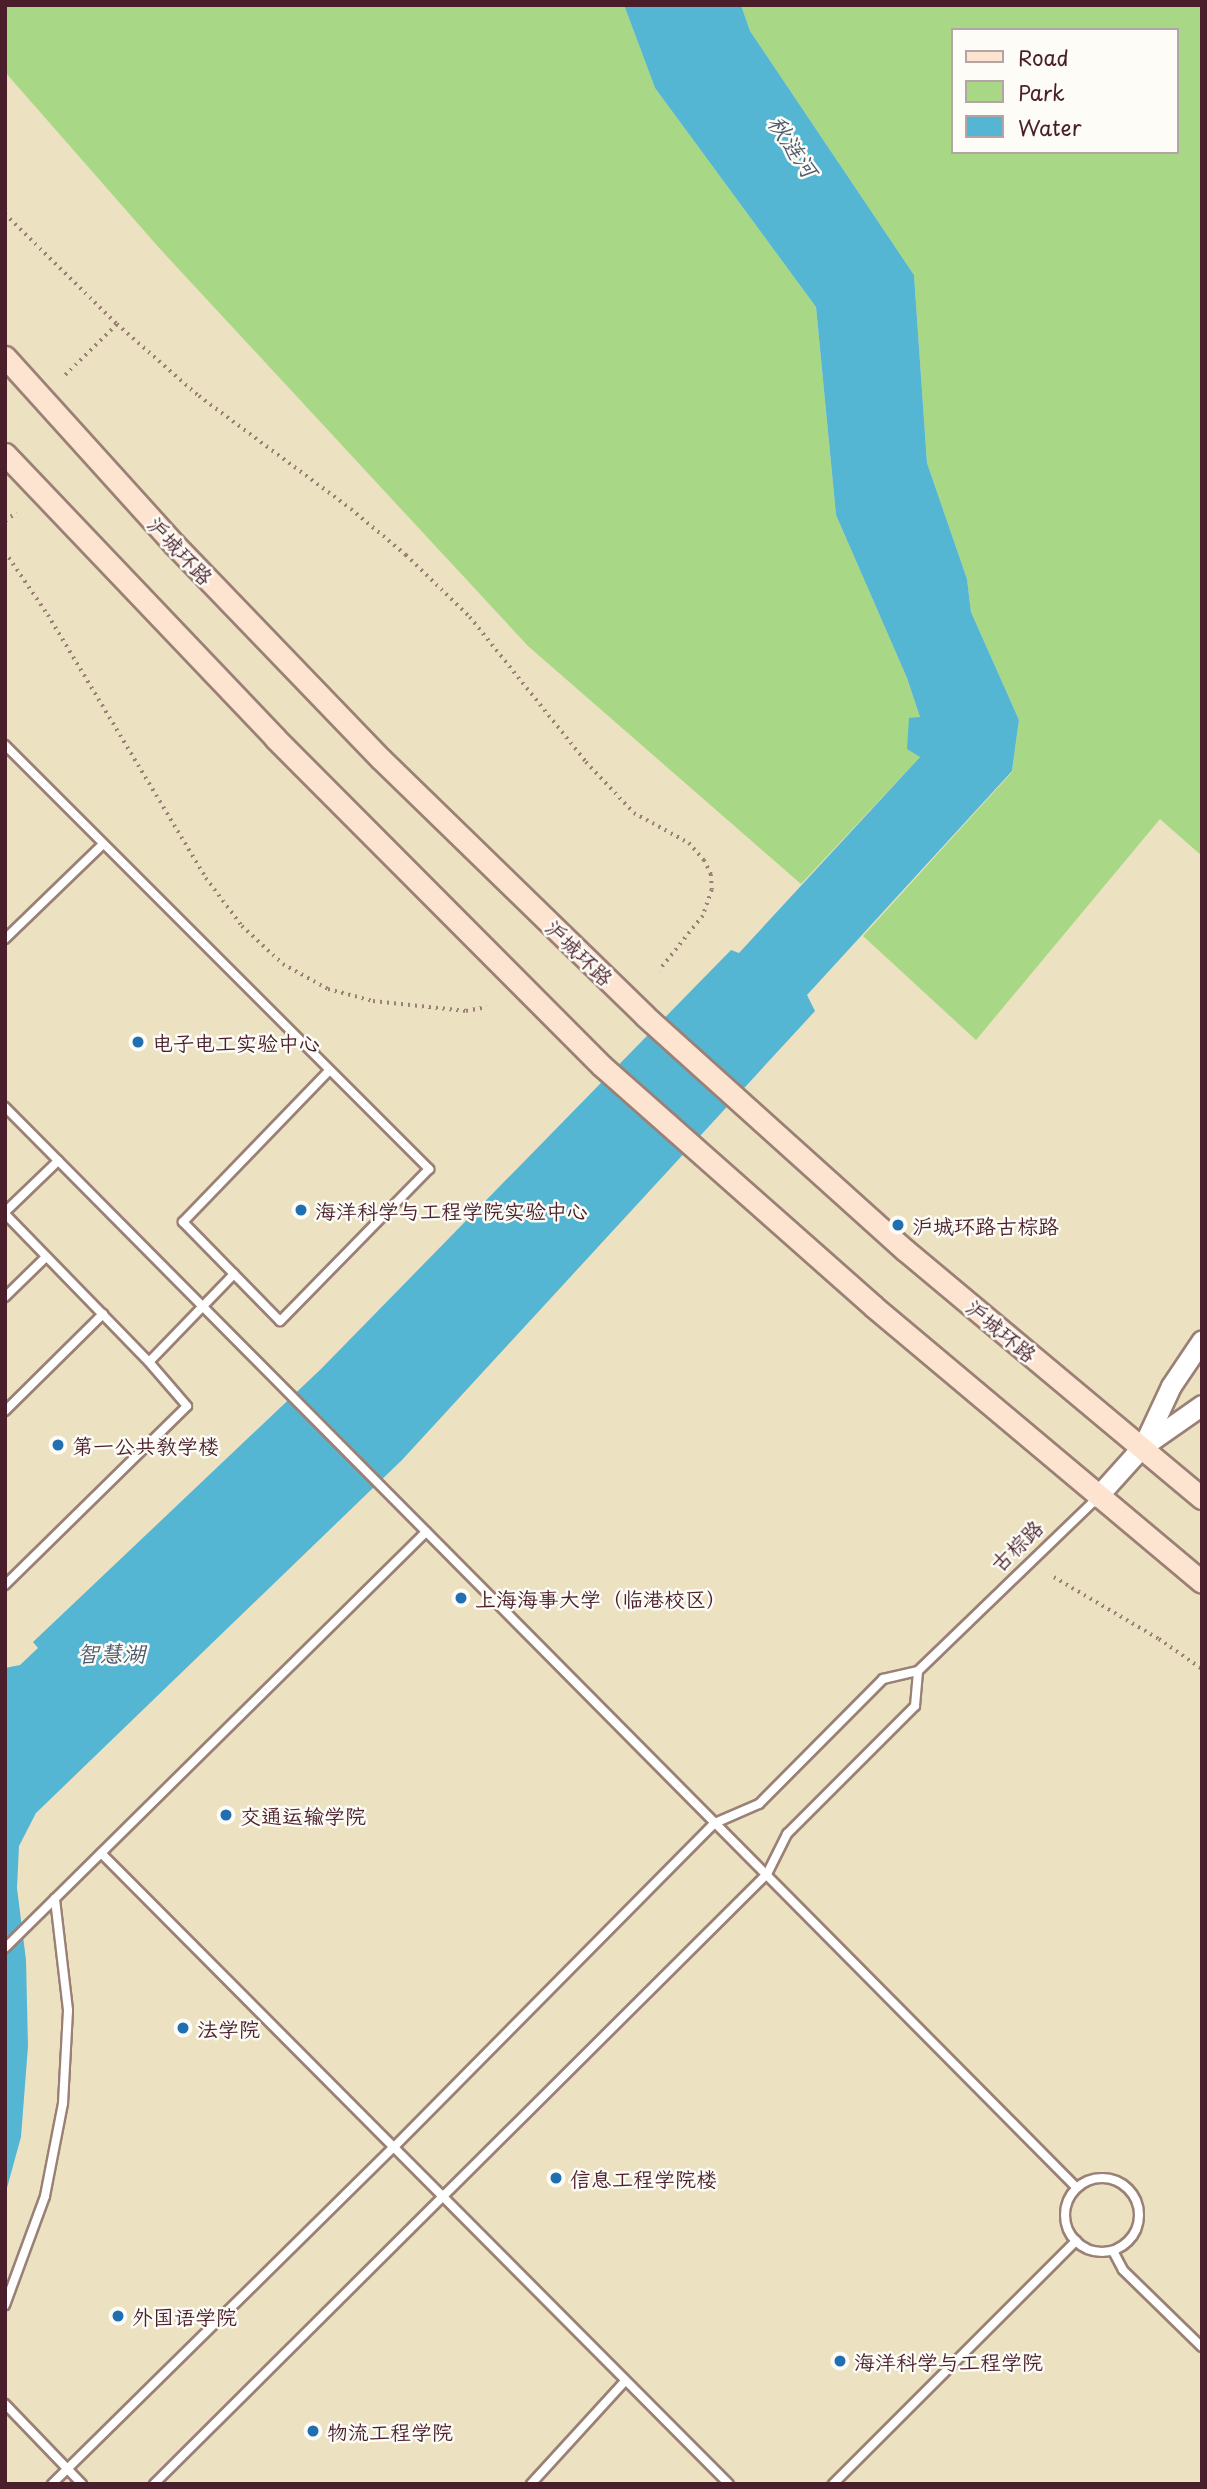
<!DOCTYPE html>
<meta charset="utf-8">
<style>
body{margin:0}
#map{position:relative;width:1207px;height:2489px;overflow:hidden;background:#ece1c1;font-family:"Playpen Sans","LXGW WenKai TC",sans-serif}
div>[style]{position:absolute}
.green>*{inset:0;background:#a8d785}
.water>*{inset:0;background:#55b6d4}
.path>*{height:3.5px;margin-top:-1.75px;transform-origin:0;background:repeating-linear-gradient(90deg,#9b8076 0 2px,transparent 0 7px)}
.roads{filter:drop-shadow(2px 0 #9b8076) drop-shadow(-2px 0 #9b8076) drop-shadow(0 2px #9b8076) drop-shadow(0 -2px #9b8076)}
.service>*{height:8px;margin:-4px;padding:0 4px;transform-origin:4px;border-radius:4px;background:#fff}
.service>.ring{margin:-4px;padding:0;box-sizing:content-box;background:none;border:8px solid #fff;border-radius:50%}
.tertiary>*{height:19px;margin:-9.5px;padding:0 9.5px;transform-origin:9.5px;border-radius:9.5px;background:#fff}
.secondary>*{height:21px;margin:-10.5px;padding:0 10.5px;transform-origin:10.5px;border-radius:10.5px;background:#fde4d1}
.dots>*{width:19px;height:19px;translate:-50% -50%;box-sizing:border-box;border:4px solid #fdfcf7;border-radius:50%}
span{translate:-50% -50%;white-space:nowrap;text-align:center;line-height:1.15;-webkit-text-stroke:5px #fdfcf7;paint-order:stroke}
.street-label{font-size:21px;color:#4a1f2b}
.poi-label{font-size:21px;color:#4a1f2b}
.left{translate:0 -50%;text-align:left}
.water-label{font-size:23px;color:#4e5b6f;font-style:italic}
.frame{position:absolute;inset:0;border:7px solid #4a1f2b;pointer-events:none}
.legend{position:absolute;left:951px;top:28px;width:228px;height:126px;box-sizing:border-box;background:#fdfcf7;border:2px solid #b5a4a5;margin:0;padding:9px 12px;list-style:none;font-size:21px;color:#4a1f2b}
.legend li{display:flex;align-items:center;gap:14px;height:35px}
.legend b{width:35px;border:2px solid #b5a4a5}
</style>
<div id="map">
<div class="green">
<i style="clip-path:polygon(5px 5px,624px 5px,655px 88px,816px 307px,836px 515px,907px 678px,920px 717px,920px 757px,801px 884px,528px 646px,161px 250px,5px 72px)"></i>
<i style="clip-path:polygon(evenodd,741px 5px,1202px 5px,1202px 856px,1160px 819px,976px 1040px,863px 936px,1012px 772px,1019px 720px,971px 612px,967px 579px,927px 463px,914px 275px,750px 31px,741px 5px,953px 30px,1177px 30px,1177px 152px,953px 152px,953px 30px)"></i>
</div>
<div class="water">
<i style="clip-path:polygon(624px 5px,741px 5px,750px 31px,914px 275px,927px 463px,967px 579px,971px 612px,1019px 720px,1012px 771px,807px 995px,815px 1011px,402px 1460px,36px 1813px,19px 1846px,17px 1888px,26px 1960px,28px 2046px,21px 2137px,5px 2195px,5px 1668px,20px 1665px,38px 1648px,33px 1642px,321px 1369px,731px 950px,739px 953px,920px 757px,907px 749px,909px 718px,920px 717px,907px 678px,836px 515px,816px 307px,655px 88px)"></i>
</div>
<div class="path">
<i style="left:5px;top:214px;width:157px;rotate:44.5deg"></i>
<i style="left:117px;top:324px;width:109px;rotate:41.3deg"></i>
<i style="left:199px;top:396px;width:189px;rotate:36.6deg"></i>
<i style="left:351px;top:509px;width:72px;rotate:39.9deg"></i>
<i style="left:406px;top:555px;width:89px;rotate:44.1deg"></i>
<i style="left:470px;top:617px;width:186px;rotate:51.3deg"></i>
<i style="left:586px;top:762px;width:70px;rotate:46.7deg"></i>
<i style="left:634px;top:813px;width:63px;rotate:28.6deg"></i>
<i style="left:689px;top:843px;width:23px;rotate:49deg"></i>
<i style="left:704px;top:860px;width:16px;rotate:63deg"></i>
<i style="left:711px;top:874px;width:16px;rotate:86deg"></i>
<i style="left:712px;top:890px;width:28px;rotate:109deg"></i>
<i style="left:703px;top:916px;width:70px;rotate:128.7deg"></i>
<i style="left:65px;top:375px;width:73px;rotate:-44.4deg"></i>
<i style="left:5px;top:521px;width:14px;rotate:-36deg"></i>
<i style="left:5px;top:552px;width:76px;rotate:55.7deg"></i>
<i style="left:48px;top:615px;width:307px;rotate:59deg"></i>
<i style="left:206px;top:878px;width:60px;rotate:53.1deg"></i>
<i style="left:242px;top:926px;width:56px;rotate:42.8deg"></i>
<i style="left:283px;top:964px;width:51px;rotate:29.1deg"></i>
<i style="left:328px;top:989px;width:47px;rotate:14.9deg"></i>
<i style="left:373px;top:1001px;width:94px;rotate:6.1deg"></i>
<i style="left:466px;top:1011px;width:21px;rotate:-11deg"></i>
<i style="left:1054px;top:1577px;width:122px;rotate:30.6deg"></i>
<i style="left:1159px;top:1639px;width:52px;rotate:34.9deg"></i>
</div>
<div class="roads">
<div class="service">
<i style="left:5px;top:745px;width:600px;rotate:45deg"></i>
<i style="left:429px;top:1169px;width:213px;rotate:134.4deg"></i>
<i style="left:280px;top:1321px;width:66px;rotate:-134.4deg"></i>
<i style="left:234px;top:1274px;width:122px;rotate:134deg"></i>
<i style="left:149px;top:1362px;width:206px;rotate:-134.2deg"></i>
<i style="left:5px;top:939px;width:135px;rotate:-44.1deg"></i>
<i style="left:5px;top:1107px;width:1522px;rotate:45.24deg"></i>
<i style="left:5px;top:1212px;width:74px;rotate:-43.9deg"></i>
<i style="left:234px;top:1274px;width:73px;rotate:-134.4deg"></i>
<i style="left:183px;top:1222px;width:210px;rotate:-46deg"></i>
<i style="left:5px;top:1297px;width:57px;rotate:-44.3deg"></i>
<i style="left:5px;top:1411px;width:138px;rotate:-44.7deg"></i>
<i style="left:5px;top:1585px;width:255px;rotate:-44.5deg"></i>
<i style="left:187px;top:1406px;width:58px;rotate:-130.8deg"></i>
<i style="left:918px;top:1671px;width:249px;rotate:-44deg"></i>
<i style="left:101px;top:1853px;width:890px;rotate:45.14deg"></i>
<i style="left:5px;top:1948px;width:592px;rotate:-44.66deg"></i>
<i class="ring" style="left:1065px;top:2178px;width:66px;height:66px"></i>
<i style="left:1113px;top:2251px;width:21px;rotate:62deg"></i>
<i style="left:1123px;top:2270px;width:110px;rotate:44.3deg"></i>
<i style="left:5px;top:2305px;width:116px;rotate:-69.8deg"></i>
<i style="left:45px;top:2196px;width:95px;rotate:-79deg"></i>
<i style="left:63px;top:2103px;width:93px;rotate:-86.9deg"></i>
<i style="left:68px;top:2010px;width:112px;rotate:-96.7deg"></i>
<i style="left:5px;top:2404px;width:111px;rotate:46.1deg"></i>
<i style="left:52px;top:2484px;width:480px;rotate:-44.6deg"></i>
<i style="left:394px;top:2147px;width:456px;rotate:-45.3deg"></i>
<i style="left:715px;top:1823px;width:48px;rotate:-23.4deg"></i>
<i style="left:759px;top:1804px;width:176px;rotate:-45.2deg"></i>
<i style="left:883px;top:1679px;width:36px;rotate:-13deg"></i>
<i style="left:154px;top:2484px;width:865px;rotate:-44.86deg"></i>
<i style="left:767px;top:1874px;width:45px;rotate:-63.4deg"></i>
<i style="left:787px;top:1834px;width:181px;rotate:-45deg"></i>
<i style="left:915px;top:1706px;width:35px;rotate:-85deg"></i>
<i style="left:531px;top:2484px;width:139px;rotate:-47.6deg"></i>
<i style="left:833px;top:2484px;width:344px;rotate:-45deg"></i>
</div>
<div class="tertiary">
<i style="left:1143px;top:1446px;width:66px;rotate:-65deg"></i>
<i style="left:1171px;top:1386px;width:55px;rotate:-56deg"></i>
<i style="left:1097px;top:1497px;width:67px;rotate:-48deg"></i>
<i style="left:1142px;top:1447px;width:73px;rotate:-35deg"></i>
</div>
<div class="secondary">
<i style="left:5px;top:357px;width:252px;rotate:47.9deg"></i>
<i style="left:174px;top:544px;width:298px;rotate:46.1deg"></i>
<i style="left:381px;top:759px;width:368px;rotate:44.2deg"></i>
<i style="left:645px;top:1016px;width:350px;rotate:42deg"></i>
<i style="left:905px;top:1250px;width:387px;rotate:39.9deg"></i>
<i style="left:5px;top:454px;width:392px;rotate:46.4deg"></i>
<i style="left:275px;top:738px;width:463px;rotate:45.1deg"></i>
<i style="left:602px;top:1066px;width:362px;rotate:41.5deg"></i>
<i style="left:873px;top:1306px;width:429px;rotate:40deg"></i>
</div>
</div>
<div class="dots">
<i style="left:138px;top:1042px;background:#1f6fb2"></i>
<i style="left:301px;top:1210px;background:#1f6fb2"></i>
<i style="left:898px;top:1225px;background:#1f6fb2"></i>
<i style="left:58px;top:1445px;background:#1f6fb2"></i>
<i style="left:461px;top:1598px;background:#1f6fb2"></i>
<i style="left:226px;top:1815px;background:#1f6fb2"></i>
<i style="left:183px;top:2028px;background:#1f6fb2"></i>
<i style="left:556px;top:2178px;background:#1f6fb2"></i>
<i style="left:118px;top:2316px;background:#1f6fb2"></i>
<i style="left:840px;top:2361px;background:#1f6fb2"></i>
<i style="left:313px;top:2431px;background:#1f6fb2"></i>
</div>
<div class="street-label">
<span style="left:181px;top:550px;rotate:47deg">沪城环路</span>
<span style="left:580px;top:952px;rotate:44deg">沪城环路</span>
<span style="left:1002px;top:1330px;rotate:40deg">沪城环路</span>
<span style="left:1016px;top:1545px;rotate:-44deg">古棕路</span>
</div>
<div class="poi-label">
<span class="left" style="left:152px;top:1042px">电子电工实验中心</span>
<span class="left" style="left:315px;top:1210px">海洋科学与工程学院实验中心</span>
<span class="left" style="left:912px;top:1225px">沪城环路古棕路</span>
<span class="left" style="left:72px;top:1445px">第一公共教学楼</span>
<span class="left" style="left:475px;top:1598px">上海海事大学（临港校区）</span>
<span class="left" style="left:240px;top:1815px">交通运输学院</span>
<span class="left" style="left:197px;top:2028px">法学院</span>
<span class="left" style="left:570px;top:2178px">信息工程学院楼</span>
<span class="left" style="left:132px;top:2316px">外国语学院</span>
<span class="left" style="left:854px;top:2361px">海洋科学与工程学院</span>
<span class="left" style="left:327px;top:2431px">物流工程学院</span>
</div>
<div class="water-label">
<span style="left:793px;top:146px;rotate:56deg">秋涟河</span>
<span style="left:111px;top:1653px">智慧湖</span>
</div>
<div class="frame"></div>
<ul class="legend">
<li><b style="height:9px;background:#fde4d1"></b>Road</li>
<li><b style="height:19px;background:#a8d785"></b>Park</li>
<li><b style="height:19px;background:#55b6d4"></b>Water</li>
</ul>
</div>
